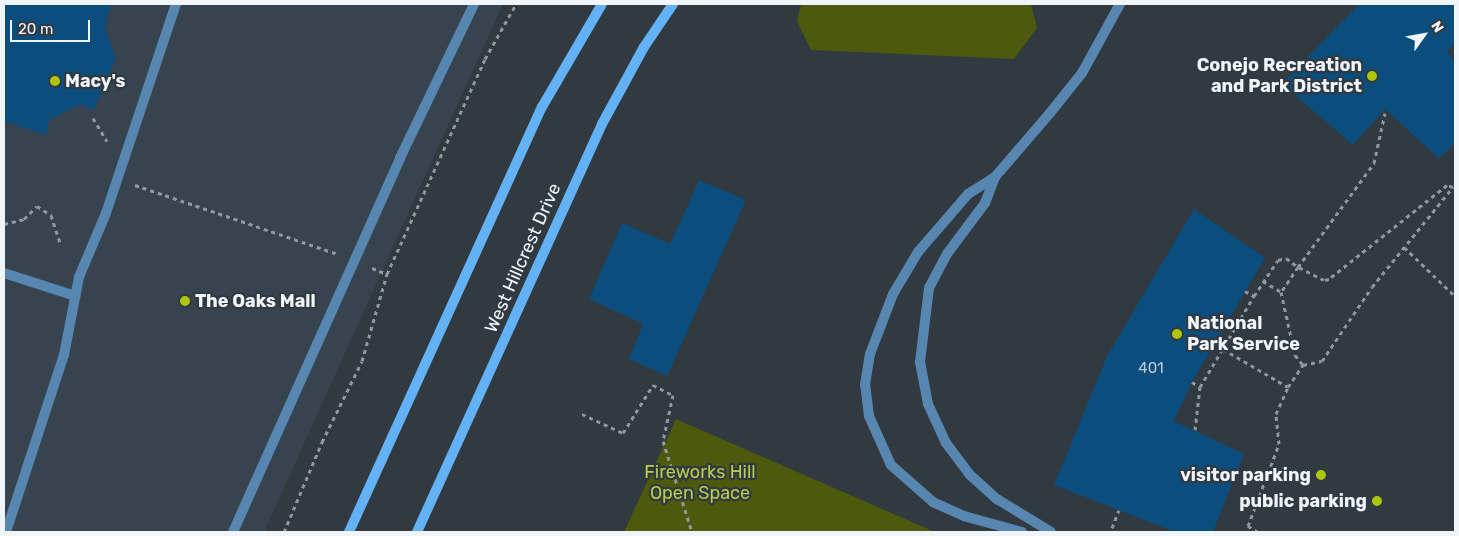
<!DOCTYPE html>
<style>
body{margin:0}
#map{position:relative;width:1459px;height:536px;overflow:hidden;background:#313941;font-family:Rubik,sans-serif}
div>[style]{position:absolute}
.built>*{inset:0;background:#37444f}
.green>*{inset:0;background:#4d590d}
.building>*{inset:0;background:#0b4d7c}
.path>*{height:3px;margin-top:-1.5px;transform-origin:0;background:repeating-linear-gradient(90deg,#91979e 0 4px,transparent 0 8px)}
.service>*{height:10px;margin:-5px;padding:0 5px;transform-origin:5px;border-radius:5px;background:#5786b1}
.secondary>*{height:10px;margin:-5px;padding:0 5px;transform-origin:5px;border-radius:5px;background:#63b2f6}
.dots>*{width:14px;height:14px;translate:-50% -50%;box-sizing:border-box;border:2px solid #313941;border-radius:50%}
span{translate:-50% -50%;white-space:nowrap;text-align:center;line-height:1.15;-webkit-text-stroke:4.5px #313941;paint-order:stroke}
.number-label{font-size:15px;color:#b7cbda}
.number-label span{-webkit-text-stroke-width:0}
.poi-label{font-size:18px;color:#f0f5fa;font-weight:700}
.right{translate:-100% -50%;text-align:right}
.left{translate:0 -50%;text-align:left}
.street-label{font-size:18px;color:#f0f5fa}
.park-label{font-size:18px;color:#b7cd4b}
.frame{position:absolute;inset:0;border:5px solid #f0f5fa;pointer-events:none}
.north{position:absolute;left:1399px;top:10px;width:50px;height:50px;-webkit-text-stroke:4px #313941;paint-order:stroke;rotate:58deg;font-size:14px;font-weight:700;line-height:20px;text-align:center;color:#f0f5fa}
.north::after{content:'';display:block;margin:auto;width:18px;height:22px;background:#f0f5fa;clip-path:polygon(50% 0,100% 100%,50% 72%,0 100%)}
.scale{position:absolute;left:10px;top:20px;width:80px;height:22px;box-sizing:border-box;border:2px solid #f0f5fa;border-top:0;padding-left:6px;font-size:15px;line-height:18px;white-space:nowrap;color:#f0f5fa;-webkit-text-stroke:4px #313941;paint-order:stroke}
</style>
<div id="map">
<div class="built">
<i style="clip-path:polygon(4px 4px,503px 4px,264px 532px,4px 532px)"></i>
</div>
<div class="green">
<i style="clip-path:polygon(801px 4px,1031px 4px,1037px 28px,1014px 59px,811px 50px,797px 21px)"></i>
<i style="clip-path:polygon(676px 419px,935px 532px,624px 532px)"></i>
</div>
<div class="building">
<i style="clip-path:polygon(4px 4px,111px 4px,105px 28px,116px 59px,93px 111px,81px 104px,49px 120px,46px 135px,4px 121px)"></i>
<i style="clip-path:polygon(1359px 4px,1455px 4px,1455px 44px,1447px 51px,1455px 61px,1455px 143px,1439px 159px,1385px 109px,1353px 145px,1282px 84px)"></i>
<i style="clip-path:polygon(699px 180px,746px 200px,667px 376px,629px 359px,643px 324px,589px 299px,622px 223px,670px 244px)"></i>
<i style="clip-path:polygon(1194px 209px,1265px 258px,1192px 382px,1174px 421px,1244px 454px,1213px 532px,1175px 532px,1054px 485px,1107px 356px)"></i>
</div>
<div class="path">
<i style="left:93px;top:118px;width:27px;rotate:59deg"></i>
<i style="left:135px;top:185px;width:214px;rotate:18.8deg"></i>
<i style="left:4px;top:224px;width:21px;rotate:-14deg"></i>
<i style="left:24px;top:219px;width:18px;rotate:-45deg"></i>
<i style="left:37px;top:206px;width:17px;rotate:33deg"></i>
<i style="left:51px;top:215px;width:29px;rotate:72deg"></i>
<i style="left:1404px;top:247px;width:71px;rotate:43.9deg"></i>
<i style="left:372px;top:268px;width:16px;rotate:22deg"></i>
<i style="left:1263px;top:281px;width:21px;rotate:31deg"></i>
<i style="left:1281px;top:292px;width:65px;rotate:77.5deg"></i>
<i style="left:1295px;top:355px;width:13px;rotate:51deg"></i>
<i style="left:1245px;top:291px;width:10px;rotate:29deg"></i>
<i style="left:1223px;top:349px;width:75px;rotate:30.3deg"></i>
<i style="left:1192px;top:382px;width:9px;rotate:32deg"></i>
<i style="left:582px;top:414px;width:45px;rotate:24.9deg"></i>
<i style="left:623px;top:433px;width:57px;rotate:-58deg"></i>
<i style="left:653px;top:385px;width:22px;rotate:27deg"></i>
<i style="left:673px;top:395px;width:47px;rotate:102.3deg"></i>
<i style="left:663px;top:441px;width:96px;rotate:72.3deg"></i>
<i style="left:1195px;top:430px;width:43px;rotate:-83.4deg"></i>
<i style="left:1200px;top:387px;width:106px;rotate:-59.3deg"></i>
<i style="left:1254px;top:296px;width:43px;rotate:-56.3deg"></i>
<i style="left:1278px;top:260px;width:8px;rotate:-14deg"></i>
<i style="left:1286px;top:258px;width:15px;rotate:37deg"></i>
<i style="left:1298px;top:267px;width:129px;rotate:-53.8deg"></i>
<i style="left:1374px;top:163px;width:51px;rotate:-77.6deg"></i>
<i style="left:1112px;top:528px;width:19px;rotate:-69deg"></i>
<i style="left:284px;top:532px;width:98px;rotate:-67.1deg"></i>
<i style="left:322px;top:442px;width:90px;rotate:-63.7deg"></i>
<i style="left:362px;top:361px;width:91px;rotate:-74deg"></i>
<i style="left:387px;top:274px;width:236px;rotate:-65.5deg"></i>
<i style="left:485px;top:59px;width:63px;rotate:-60.6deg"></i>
<i style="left:1258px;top:532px;width:12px;rotate:-149deg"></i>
<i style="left:1248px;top:526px;width:88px;rotate:-69.3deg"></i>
<i style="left:1279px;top:444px;width:30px;rotate:-96deg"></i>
<i style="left:1276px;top:414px;width:30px;rotate:-66deg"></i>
<i style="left:1288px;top:387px;width:27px;rotate:-56deg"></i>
<i style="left:1303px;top:365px;width:19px;rotate:-12deg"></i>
<i style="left:1322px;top:361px;width:89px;rotate:-56deg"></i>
<i style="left:1372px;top:287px;width:129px;rotate:-51deg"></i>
<i style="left:1453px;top:187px;width:6px;rotate:-162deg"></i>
<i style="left:1447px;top:185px;width:151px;rotate:141.5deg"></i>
<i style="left:1329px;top:279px;width:5px;rotate:169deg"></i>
<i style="left:1324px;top:280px;width:29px;rotate:-153deg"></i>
<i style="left:1298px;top:267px;width:30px;rotate:124deg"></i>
</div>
<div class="service">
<i style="left:995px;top:177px;width:28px;rotate:111deg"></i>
<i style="left:985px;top:203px;width:64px;rotate:126.7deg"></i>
<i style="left:947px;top:254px;width:38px;rotate:118deg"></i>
<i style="left:929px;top:288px;width:75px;rotate:96.9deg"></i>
<i style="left:920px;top:362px;width:43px;rotate:79.2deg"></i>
<i style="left:928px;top:404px;width:43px;rotate:65.2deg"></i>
<i style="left:946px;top:443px;width:39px;rotate:53deg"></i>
<i style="left:969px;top:474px;width:38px;rotate:42deg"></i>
<i style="left:997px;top:499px;width:63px;rotate:31.4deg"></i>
<i style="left:4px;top:273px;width:75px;rotate:17.9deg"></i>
<i style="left:6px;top:532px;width:186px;rotate:-71.9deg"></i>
<i style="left:64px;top:355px;width:79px;rotate:-79.1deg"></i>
<i style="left:79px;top:277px;width:69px;rotate:-67.1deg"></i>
<i style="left:106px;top:213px;width:220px;rotate:-71.5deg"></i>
<i style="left:233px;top:532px;width:410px;rotate:-65.9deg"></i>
<i style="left:400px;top:158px;width:171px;rotate:-64.3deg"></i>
<i style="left:1022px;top:532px;width:60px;rotate:-164.6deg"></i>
<i style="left:964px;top:516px;width:34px;rotate:-156deg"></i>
<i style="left:933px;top:502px;width:56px;rotate:-138.6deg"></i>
<i style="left:891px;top:465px;width:54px;rotate:-114.2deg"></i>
<i style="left:869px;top:416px;width:31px;rotate:-97deg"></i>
<i style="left:865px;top:385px;width:31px;rotate:-81deg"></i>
<i style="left:870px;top:354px;width:64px;rotate:-69deg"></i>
<i style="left:893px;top:294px;width:49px;rotate:-59.2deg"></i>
<i style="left:918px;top:252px;width:77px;rotate:-49.2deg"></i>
<i style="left:968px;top:194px;width:32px;rotate:-32deg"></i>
<i style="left:995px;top:177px;width:84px;rotate:-49.3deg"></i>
<i style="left:1050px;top:113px;width:51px;rotate:-51.3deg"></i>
<i style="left:1082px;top:73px;width:79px;rotate:-61.2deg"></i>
</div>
<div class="secondary">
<i style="left:349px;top:532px;width:467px;rotate:-65.6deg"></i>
<i style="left:542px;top:107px;width:119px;rotate:-59.8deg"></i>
<i style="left:417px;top:532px;width:448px;rotate:-65.6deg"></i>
<i style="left:602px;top:124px;width:88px;rotate:-61.4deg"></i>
<i style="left:644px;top:47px;width:52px;rotate:-56deg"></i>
</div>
<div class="dots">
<i style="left:1372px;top:76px;background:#adc60d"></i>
<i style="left:55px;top:81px;background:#adc60d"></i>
<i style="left:185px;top:301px;background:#adc60d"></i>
<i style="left:1177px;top:334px;background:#adc60d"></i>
<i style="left:1321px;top:475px;background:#adc60d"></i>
<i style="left:1377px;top:501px;background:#adc60d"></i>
</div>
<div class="number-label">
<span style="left:1151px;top:369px">401</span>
</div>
<div class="poi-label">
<span class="right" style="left:1362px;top:76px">Conejo Recreation<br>and Park District</span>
<span class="left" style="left:65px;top:81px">Macy's</span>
<span class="left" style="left:195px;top:301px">The Oaks Mall</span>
<span class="left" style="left:1187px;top:334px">National<br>Park Service</span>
<span class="right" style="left:1311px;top:475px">visitor parking</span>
<span class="right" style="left:1367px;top:501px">public parking</span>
</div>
<div class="street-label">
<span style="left:523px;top:258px;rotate:-66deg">West Hillcrest Drive</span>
</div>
<div class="park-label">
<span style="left:700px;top:483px">Fireworks Hill<br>Open Space</span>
</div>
<div class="frame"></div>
<div class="north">N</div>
<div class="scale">20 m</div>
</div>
